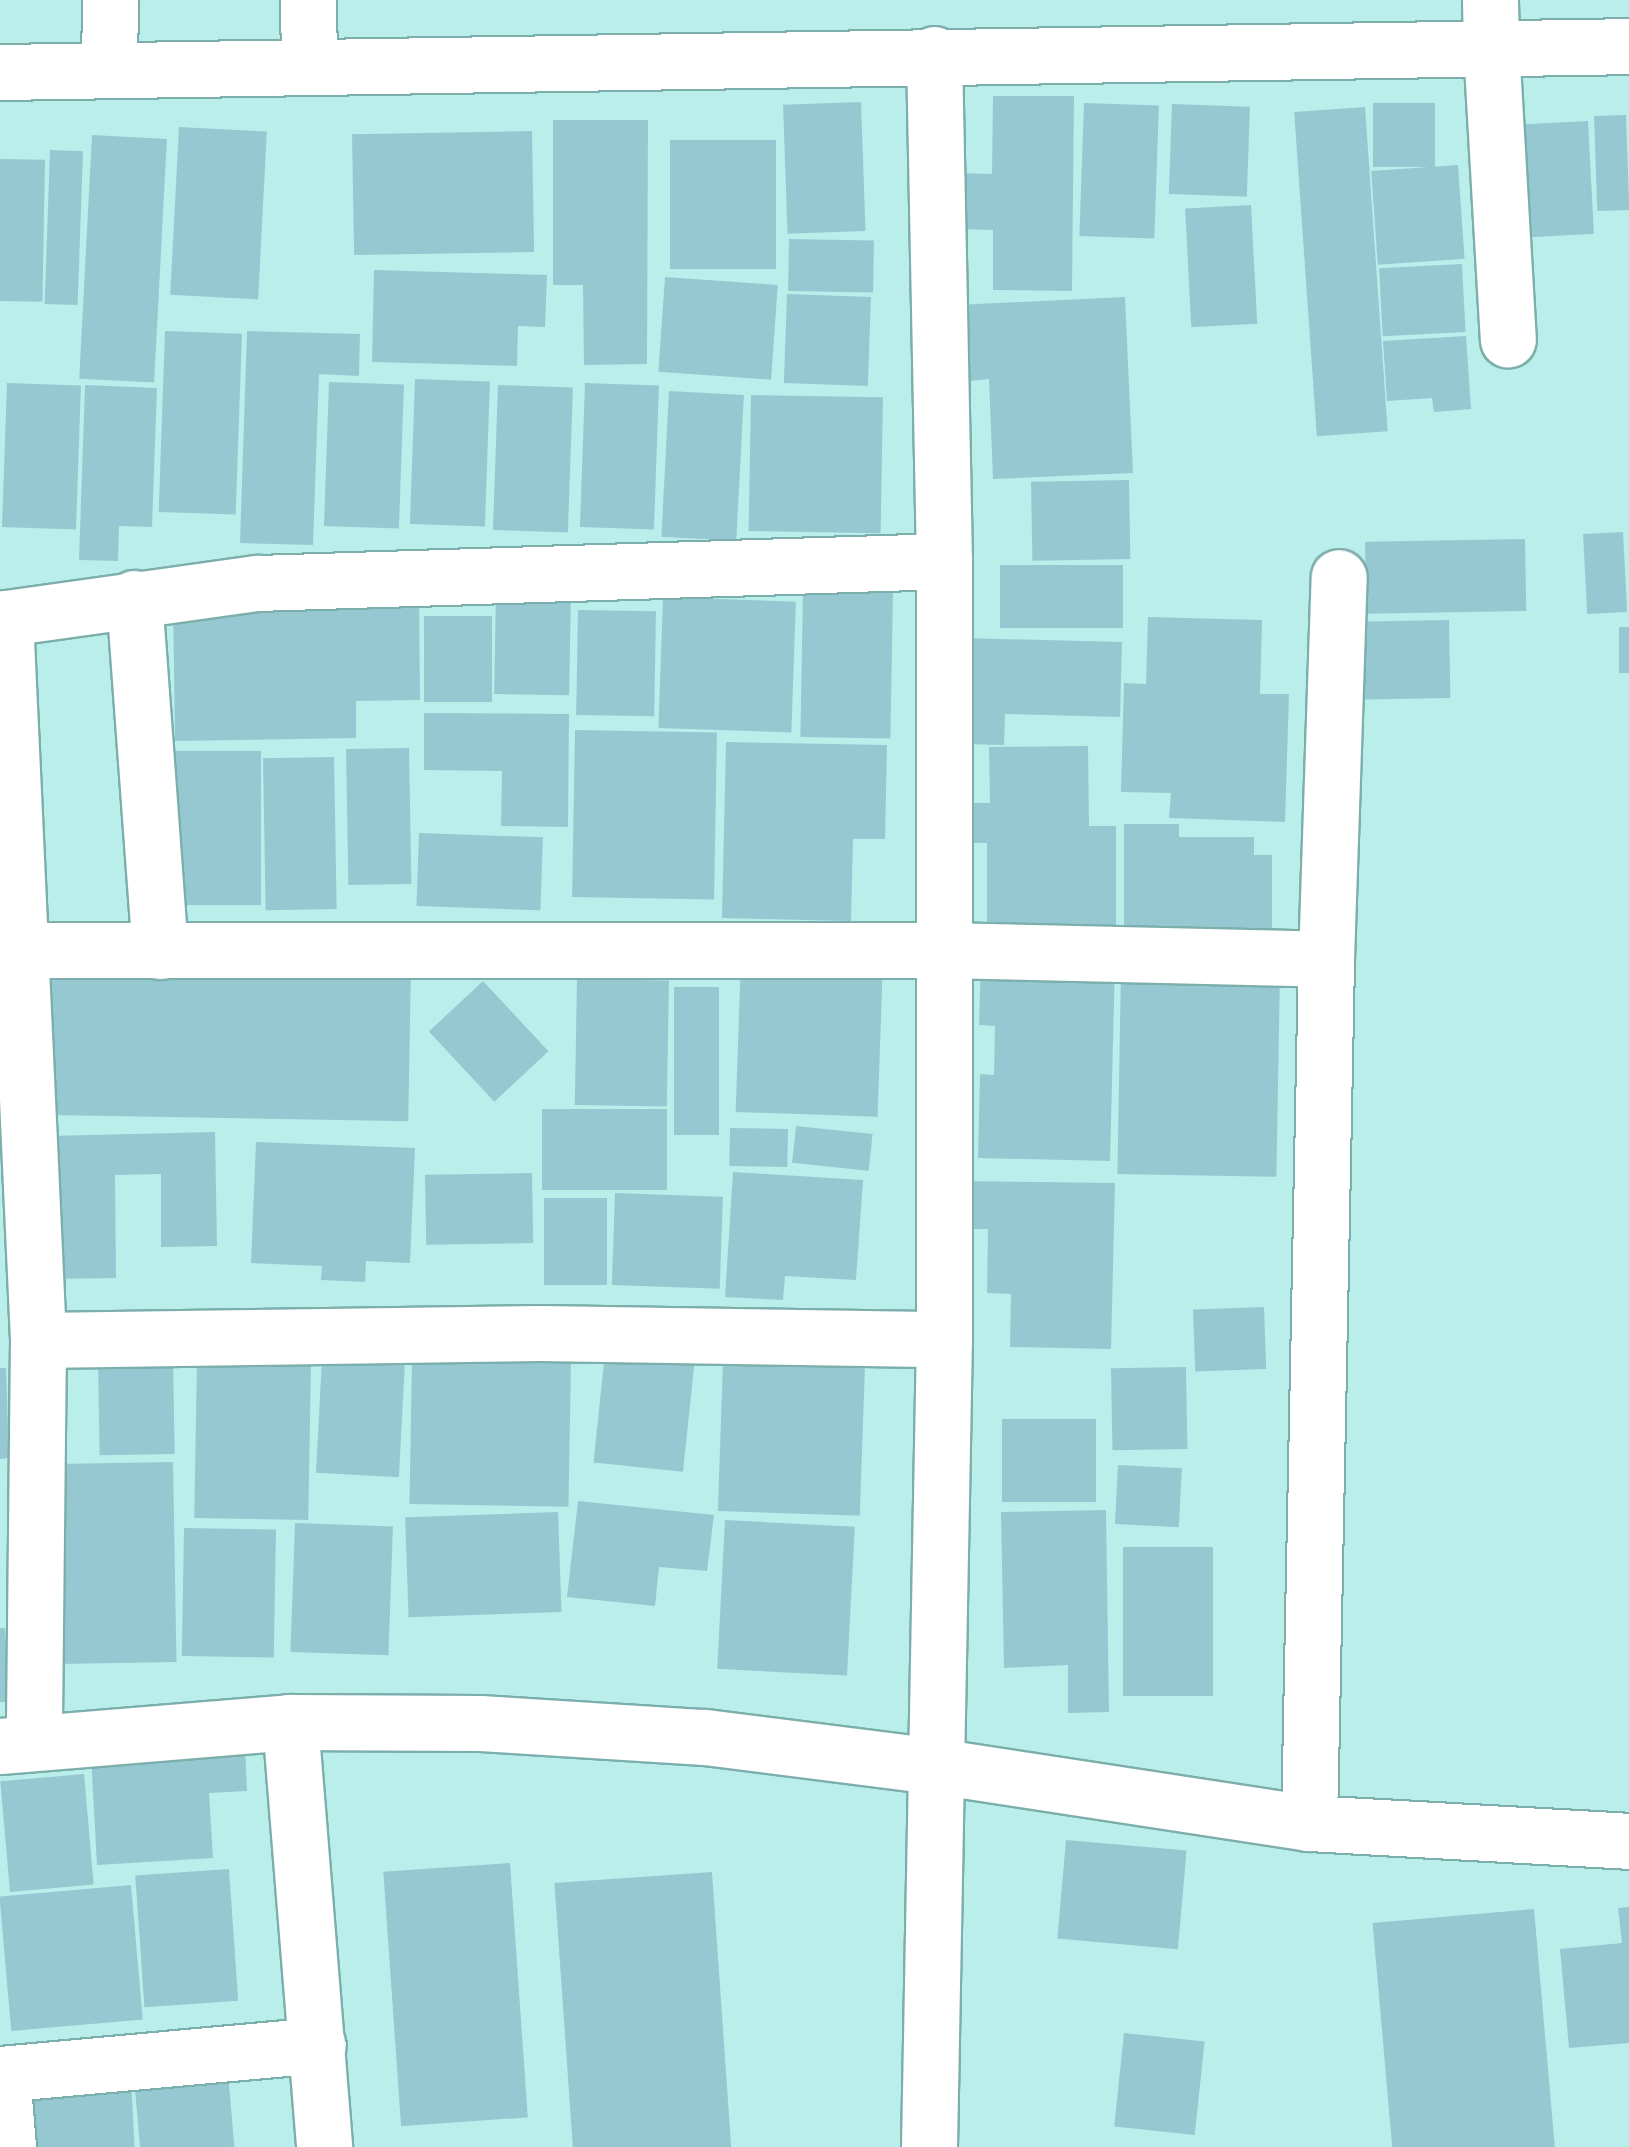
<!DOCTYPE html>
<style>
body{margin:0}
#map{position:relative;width:1629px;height:2147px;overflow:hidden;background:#baeeeb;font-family:Merriweather,serif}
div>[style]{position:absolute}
.building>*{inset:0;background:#96c8d2;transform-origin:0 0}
.roads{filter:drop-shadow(2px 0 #7caeab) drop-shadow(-2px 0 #7caeab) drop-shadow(0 2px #7caeab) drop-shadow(0 -2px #7caeab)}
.minor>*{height:55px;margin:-27.5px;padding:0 27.5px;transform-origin:27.5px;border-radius:27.5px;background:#fff}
.highway>*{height:55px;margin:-27.5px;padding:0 27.5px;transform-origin:27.5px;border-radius:27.5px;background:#fff}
span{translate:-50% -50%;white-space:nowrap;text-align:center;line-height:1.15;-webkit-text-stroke:8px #baeeeb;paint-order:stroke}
</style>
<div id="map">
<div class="building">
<i style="clip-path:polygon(993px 96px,1074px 96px,1072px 291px,993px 290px,993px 230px,958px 229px,959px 173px,992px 174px)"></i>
<i style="left:861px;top:102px;width:129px;height:78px;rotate:88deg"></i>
<i style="left:1084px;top:103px;width:75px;height:133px;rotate:2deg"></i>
<i style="left:1373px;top:103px;width:62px;height:64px"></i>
<i style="left:1172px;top:104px;width:78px;height:90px;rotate:2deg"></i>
<i style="left:1365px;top:107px;width:325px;height:71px;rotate:86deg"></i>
<i style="left:1626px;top:115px;width:95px;height:32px;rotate:88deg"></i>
<i style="clip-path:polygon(553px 120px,648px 120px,647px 364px,584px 365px,583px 285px,553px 285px)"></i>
<i style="left:1588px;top:121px;width:113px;height:63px;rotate:87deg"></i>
<i style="left:179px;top:127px;width:88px;height:168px;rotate:3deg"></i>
<i style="left:532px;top:131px;width:121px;height:180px;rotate:89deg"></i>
<i style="left:92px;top:135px;width:75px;height:244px;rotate:3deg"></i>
<i style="left:670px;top:140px;width:106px;height:129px"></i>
<i style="left:50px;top:150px;width:33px;height:154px;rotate:2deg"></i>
<i style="left:0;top:159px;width:45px;height:142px;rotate:1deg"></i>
<i style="left:1458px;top:165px;width:94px;height:87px;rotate:86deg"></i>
<i style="left:1251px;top:205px;width:119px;height:66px;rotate:87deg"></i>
<i style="left:789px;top:239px;width:85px;height:52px;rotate:1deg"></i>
<i style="left:1462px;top:264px;width:68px;height:83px;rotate:87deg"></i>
<i style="clip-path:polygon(374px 270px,547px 275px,545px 327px,518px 326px,517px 366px,372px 362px)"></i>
<i style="left:665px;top:277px;width:113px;height:95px;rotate:4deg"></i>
<i style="left:787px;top:294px;width:84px;height:89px;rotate:2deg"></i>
<i style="clip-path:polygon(1125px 297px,1133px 473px,993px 479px,989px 379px,960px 382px,956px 305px)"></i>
<i style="left:165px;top:331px;width:77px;height:181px;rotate:2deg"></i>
<i style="clip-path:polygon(247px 331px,360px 334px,359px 376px,319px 374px,313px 545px,240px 543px)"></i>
<i style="clip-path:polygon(1466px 336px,1471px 409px,1434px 412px,1432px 398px,1387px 401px,1383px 341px)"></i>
<i style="left:415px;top:379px;width:75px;height:145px;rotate:2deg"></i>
<i style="left:329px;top:382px;width:75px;height:144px;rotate:2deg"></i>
<i style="left:7px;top:383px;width:74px;height:144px;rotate:2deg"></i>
<i style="left:585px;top:383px;width:74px;height:144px;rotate:2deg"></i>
<i style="clip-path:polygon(85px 385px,157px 388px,152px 527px,119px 526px,118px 561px,79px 560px)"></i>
<i style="left:498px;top:385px;width:75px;height:145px;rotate:2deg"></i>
<i style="left:669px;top:391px;width:75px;height:146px;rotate:3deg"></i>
<i style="left:751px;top:395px;width:132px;height:136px;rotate:1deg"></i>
<i style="left:1129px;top:480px;width:79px;height:98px;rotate:89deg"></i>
<i style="left:1623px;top:532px;width:80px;height:40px;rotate:87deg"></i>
<i style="left:1525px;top:539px;width:72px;height:160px;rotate:89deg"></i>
<i style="left:1123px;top:565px;width:63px;height:123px;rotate:90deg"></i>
<i style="left:496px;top:589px;width:75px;height:105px;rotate:1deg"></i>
<i style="left:803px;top:589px;width:90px;height:148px;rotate:1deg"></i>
<i style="clip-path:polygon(419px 596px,420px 700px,356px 701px,356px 738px,175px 741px,173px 601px)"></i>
<i style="left:663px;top:597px;width:133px;height:131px;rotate:2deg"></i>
<i style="left:578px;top:610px;width:78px;height:105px;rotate:1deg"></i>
<i style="left:492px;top:616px;width:86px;height:68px;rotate:90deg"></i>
<i style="clip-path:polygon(1148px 617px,1262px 620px,1260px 694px,1289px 694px,1285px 822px,1169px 818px,1171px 793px,1121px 792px,1124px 683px,1146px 684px)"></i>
<i style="left:1449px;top:620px;width:78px;height:98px;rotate:89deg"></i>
<i style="left:1619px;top:627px;width:10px;height:46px"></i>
<i style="clip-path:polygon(963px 638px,1122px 642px,1120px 717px,1005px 714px,1004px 745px,960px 744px)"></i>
<i style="clip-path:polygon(424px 713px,569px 714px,568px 827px,501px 826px,502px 771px,424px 770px)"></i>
<i style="left:575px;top:730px;width:142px;height:167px;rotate:1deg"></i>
<i style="clip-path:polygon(726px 742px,887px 745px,885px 839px,853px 839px,851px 921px,722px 918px)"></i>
<i style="clip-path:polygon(1088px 746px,1089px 826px,1116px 826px,1116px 935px,987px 937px,987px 843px,960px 843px,960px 803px,990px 803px,989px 747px)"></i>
<i style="left:409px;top:748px;width:136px;height:63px;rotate:89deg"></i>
<i style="left:175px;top:751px;width:86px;height:154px"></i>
<i style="left:334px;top:757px;width:152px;height:71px;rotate:89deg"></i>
<i style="clip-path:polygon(1124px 824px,1179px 824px,1179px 837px,1254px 837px,1254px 855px,1272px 855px,1272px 935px,1124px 936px)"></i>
<i style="left:419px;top:833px;width:124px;height:73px;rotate:2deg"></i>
<i style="left:741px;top:958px;width:142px;height:154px;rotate:2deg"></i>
<i style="clip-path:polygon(981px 958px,1115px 962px,1110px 1161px,978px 1158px,980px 1074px,994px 1075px,995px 1026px,979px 1025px)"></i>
<i style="left:52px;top:961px;width:359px;height:154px;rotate:1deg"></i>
<i style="left:1121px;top:968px;width:159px;height:206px;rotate:1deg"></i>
<i style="left:577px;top:979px;width:92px;height:126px;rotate:1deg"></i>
<i style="left:483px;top:981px;width:96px;height:74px;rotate:47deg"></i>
<i style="left:674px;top:987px;width:45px;height:148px"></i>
<i style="left:667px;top:1109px;width:81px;height:125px;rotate:90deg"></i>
<i style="left:796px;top:1126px;width:77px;height:37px;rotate:6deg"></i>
<i style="left:730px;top:1128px;width:58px;height:38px;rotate:1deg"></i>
<i style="clip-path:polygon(215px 1132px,217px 1246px,161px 1247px,161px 1174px,115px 1175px,116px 1278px,50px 1279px,48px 1136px)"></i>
<i style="clip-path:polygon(256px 1142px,415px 1148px,410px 1263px,366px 1261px,365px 1282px,321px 1280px,322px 1266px,251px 1263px)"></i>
<i style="clip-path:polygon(733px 1172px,863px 1180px,856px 1280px,785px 1276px,783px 1300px,725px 1297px)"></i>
<i style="left:532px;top:1173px;width:70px;height:107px;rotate:89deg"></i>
<i style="clip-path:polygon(958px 1181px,1115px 1183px,1111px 1349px,1010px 1347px,1011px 1294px,987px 1293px,988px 1229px,957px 1229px)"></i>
<i style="left:615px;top:1193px;width:108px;height:92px;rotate:2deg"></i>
<i style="left:544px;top:1198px;width:63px;height:87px"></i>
<i style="left:1264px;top:1307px;width:62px;height:71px;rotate:88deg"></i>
<i style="left:605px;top:1353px;width:90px;height:110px;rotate:6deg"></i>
<i style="left:173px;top:1359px;width:95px;height:75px;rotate:89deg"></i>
<i style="left:322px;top:1359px;width:83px;height:114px;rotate:3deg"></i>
<i style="left:412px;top:1359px;width:159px;height:145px;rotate:1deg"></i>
<i style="left:197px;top:1361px;width:114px;height:157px;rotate:1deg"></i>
<i style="left:723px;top:1363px;width:142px;height:148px;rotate:2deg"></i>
<i style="left:1186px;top:1367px;width:82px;height:75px;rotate:89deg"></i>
<i style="clip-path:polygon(0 1368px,6px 1368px,9px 1458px,0 1459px)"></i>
<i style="left:1002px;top:1419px;width:94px;height:83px"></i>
<i style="left:173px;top:1462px;width:200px;height:118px;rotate:89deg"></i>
<i style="left:1118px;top:1465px;width:64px;height:59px;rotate:3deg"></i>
<i style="clip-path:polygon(578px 1501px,714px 1515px,707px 1571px,659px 1567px,655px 1606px,567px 1597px)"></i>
<i style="clip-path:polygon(1106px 1510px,1109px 1712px,1068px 1713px,1068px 1665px,1004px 1668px,1001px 1512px)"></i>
<i style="left:558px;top:1512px;width:100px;height:153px;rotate:88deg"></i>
<i style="left:725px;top:1520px;width:130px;height:149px;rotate:3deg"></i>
<i style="left:295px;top:1523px;width:98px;height:129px;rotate:2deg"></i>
<i style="left:184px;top:1528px;width:92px;height:128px;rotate:1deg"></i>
<i style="left:1123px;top:1547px;width:90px;height:149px"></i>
<i style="clip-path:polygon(0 1628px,5px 1628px,8px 1702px,0 1702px)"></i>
<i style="clip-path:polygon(245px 1747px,247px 1791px,209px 1793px,213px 1858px,97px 1865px,91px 1756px)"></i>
<i style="left:84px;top:1774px;width:111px;height:84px;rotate:85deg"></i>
<i style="left:1066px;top:1840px;width:121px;height:99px;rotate:5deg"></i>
<i style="left:510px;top:1863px;width:255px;height:127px;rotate:86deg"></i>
<i style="left:229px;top:1869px;width:132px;height:94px;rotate:86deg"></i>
<i style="left:712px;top:1872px;width:276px;height:158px;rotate:86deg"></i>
<i style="left:131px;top:1885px;width:135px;height:132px;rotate:85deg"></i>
<i style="clip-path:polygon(1629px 1907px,1629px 2043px,1569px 2048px,1560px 1949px,1622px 1943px,1618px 1908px)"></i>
<i style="left:1534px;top:1909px;width:239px;height:162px;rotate:85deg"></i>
<i style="left:1124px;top:2033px;width:81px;height:94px;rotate:6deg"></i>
<i style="left:227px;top:2062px;width:85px;height:94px;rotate:85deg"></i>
<i style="left:131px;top:2079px;width:68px;height:108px;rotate:87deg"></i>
</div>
<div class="roads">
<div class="minor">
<i style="left:1491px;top:47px;width:293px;rotate:86.7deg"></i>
<i style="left:134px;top:598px;width:354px;rotate:85.8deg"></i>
<i style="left:5px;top:618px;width:723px;rotate:87.38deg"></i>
<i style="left:38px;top:1340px;width:402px;rotate:90.6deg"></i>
<i style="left:0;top:619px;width:260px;rotate:-8deg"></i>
<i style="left:257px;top:583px;width:687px;rotate:-1.83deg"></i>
<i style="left:17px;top:950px;width:924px"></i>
<i style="left:941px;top:950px;width:385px;rotate:1.3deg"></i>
<i style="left:38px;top:1340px;width:502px;rotate:-0.8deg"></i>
<i style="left:540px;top:1333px;width:404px;rotate:0.9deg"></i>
<i style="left:290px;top:1722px;width:426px;rotate:85.4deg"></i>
<i style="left:0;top:1746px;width:291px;rotate:-4.7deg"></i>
<i style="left:290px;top:1722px;width:190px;rotate:0.3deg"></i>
<i style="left:480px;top:1723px;width:225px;rotate:3.6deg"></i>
<i style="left:705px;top:1737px;width:233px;rotate:7.2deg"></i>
<i style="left:936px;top:1766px;width:377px;rotate:8.7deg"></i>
<i style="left:1309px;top:1823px;width:321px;rotate:3.2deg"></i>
<i style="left:1309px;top:1823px;width:864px;rotate:-88.87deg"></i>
<i style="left:1326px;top:959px;width:382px;rotate:-88.1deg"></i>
<i style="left:0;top:2074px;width:319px;rotate:-5.2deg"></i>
<i style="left:2px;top:2074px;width:73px;rotate:85.3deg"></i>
<i style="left:929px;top:2147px;width:808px;rotate:-88.94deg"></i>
<i style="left:944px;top:1339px;width:778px;rotate:-90deg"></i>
<i style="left:944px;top:561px;width:507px;rotate:-91.13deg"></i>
</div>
<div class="highway">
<i style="left:308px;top:0;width:66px;rotate:89.1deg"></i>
<i style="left:1490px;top:0;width:47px;rotate:88.8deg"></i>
<i style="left:109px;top:70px;width:70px;rotate:-89.2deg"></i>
<i style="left:0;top:72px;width:1629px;rotate:-0.91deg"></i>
</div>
</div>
</div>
